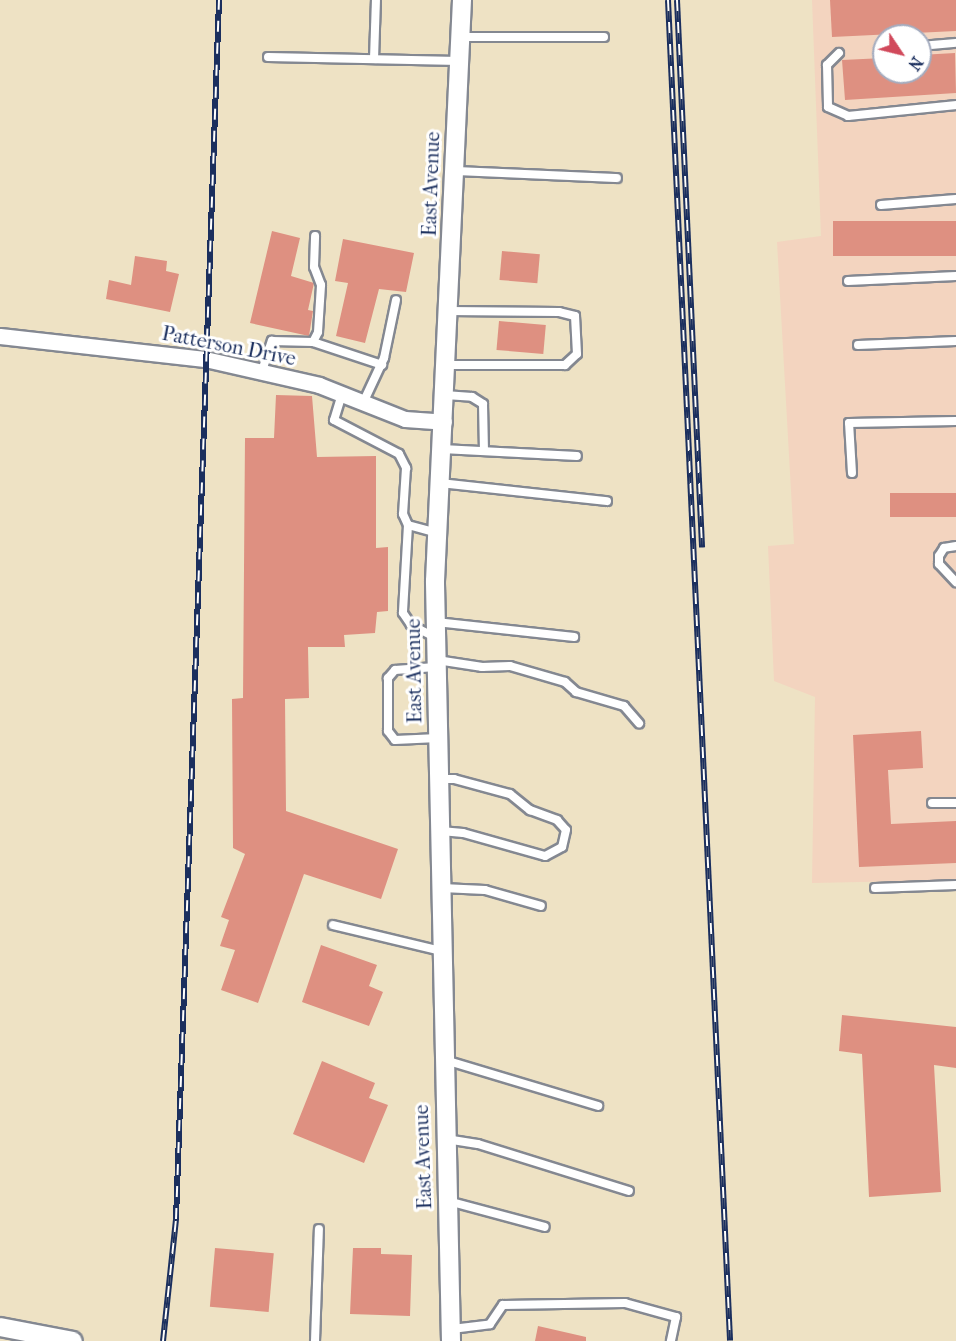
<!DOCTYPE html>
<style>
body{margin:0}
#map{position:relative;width:956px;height:1341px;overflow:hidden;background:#eee2c4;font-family:"IM FELL French Canon",serif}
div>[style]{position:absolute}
.built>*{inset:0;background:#f3d4bf}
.building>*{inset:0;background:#de9081;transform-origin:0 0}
.roads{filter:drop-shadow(2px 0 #848891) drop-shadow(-2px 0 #848891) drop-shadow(0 2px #848891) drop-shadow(0 -2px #848891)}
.service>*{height:8px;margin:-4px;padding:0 4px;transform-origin:4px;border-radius:4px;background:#fff}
.minor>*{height:15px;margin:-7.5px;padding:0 7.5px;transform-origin:7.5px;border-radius:7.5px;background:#fff}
.tertiary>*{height:18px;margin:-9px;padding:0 9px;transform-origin:9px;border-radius:9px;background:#fff}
.rail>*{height:6px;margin-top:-3px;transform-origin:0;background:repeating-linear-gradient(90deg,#fff 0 11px,#1b2f5e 0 22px);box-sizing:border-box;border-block:2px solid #1b2f5e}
span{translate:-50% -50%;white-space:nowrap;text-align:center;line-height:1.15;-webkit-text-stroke:6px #fff;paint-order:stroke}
.street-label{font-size:20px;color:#1b2f5e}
.north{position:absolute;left:872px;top:24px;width:60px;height:60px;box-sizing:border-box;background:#fff;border:2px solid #a4acbf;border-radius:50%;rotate:125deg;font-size:16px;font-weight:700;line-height:24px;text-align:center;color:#1b2f5e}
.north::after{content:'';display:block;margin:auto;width:21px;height:27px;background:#d1495b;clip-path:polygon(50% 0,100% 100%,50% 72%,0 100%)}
</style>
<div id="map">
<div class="built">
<i style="clip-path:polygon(evenodd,812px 0,956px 0,956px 880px,812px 883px,815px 697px,774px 681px,768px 546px,794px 544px,777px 242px,821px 236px,812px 0,884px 36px,920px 36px,920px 72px,884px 72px,884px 36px)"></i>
</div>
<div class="building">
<i style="clip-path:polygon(830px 0,956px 0,956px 31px,832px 37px)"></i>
<i style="clip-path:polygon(955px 53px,956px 93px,845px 100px,842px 60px,884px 58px,884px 72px,920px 72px,920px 55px)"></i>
<i style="left:956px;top:221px;width:35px;height:123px;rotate:90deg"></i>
<i style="clip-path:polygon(272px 231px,300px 238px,291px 276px,314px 283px,308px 310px,313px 311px,309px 336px,250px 323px)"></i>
<i style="clip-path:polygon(343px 239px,414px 253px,406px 292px,379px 289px,365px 343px,336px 336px,348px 283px,335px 281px)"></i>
<i style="left:502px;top:251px;width:38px;height:29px;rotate:5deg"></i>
<i style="clip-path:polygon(135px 256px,167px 261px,166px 271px,179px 274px,170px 312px,106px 299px,109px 280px,131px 285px)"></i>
<i style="left:499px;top:321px;width:47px;height:29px;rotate:5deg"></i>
<i style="clip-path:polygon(276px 395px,312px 396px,317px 457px,376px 456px,376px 548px,388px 547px,388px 611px,377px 612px,375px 633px,344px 635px,345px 647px,308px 647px,309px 698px,285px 699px,286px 811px,398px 849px,381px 899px,304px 874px,258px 1003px,221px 990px,235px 950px,220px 946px,229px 920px,221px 917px,245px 854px,233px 848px,232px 699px,243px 698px,245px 438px,274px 438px)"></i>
<i style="left:956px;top:493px;width:24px;height:66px;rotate:90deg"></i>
<i style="clip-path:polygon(921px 731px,923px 768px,888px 770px,891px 824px,956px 821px,956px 863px,859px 867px,853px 735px)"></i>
<i style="clip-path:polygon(321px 945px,377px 965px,369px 986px,383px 992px,369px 1026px,302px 1002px)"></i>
<i style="clip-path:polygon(842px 1015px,956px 1027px,956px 1068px,934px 1065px,941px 1192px,869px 1197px,862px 1054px,839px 1051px)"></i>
<i style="clip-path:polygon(322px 1061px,375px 1083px,369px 1098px,388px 1105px,364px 1163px,293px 1134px)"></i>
<i style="left:215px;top:1248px;width:59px;height:59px;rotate:5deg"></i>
<i style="clip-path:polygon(353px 1248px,381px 1248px,381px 1254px,412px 1255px,410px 1316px,350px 1314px)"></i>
<i style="clip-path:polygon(538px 1326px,586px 1337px,586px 1341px,535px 1341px)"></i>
</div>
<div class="roads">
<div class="service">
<i style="left:462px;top:37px;width:142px"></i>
<i style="left:920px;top:46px;width:36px;rotate:-5deg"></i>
<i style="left:839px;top:53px;width:17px;rotate:135deg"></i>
<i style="left:827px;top:65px;width:42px;rotate:88.6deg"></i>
<i style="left:828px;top:107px;width:22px;rotate:24deg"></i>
<i style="left:848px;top:116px;width:109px;rotate:-5.8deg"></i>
<i style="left:268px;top:57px;width:191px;rotate:1.2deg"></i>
<i style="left:374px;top:59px;width:59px;rotate:-88.1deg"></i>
<i style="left:455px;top:171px;width:162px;rotate:2.5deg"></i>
<i style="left:881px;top:205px;width:75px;rotate:-4.6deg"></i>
<i style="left:848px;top:281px;width:108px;rotate:-2.7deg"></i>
<i style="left:313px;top:342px;width:73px;rotate:18.4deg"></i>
<i style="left:858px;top:345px;width:98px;rotate:-2.3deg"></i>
<i style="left:446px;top:365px;width:119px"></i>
<i style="left:565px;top:365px;width:16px;rotate:-43deg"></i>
<i style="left:577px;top:354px;width:38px;rotate:-93deg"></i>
<i style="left:575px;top:316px;width:16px;rotate:-166deg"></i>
<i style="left:559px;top:312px;width:111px;rotate:-179.5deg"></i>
<i style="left:262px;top:371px;width:32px;rotate:-72deg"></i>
<i style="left:272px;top:341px;width:41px;rotate:1.4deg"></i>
<i style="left:313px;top:342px;width:11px;rotate:-63deg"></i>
<i style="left:318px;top:332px;width:47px;rotate:-86.3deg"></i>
<i style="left:321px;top:285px;width:19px;rotate:-111deg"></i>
<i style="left:314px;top:267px;width:31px;rotate:-88deg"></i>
<i style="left:342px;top:394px;width:27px;rotate:107deg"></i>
<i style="left:334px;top:420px;width:73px;rotate:27.6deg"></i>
<i style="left:399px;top:454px;width:16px;rotate:63deg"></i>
<i style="left:406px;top:468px;width:46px;rotate:93.7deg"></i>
<i style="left:403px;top:514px;width:12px;rotate:66deg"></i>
<i style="left:408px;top:525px;width:31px;rotate:15deg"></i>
<i style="left:445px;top:395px;width:27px;rotate:4deg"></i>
<i style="left:472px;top:397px;width:13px;rotate:32deg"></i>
<i style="left:483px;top:404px;width:47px;rotate:88.8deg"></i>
<i style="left:363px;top:403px;width:50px;rotate:-65deg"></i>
<i style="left:384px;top:358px;width:59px;rotate:-78.3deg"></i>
<i style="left:442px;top:449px;width:135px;rotate:3deg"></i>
<i style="left:852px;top:473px;width:50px;rotate:-93.4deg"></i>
<i style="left:849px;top:423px;width:107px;rotate:-1.1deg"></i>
<i style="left:440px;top:483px;width:168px;rotate:6.2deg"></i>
<i style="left:408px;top:525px;width:88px;rotate:93.3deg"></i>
<i style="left:403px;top:613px;width:14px;rotate:56deg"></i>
<i style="left:411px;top:625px;width:27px;rotate:27deg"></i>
<i style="left:956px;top:546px;width:12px;rotate:171deg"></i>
<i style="left:944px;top:548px;width:9px;rotate:122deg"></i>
<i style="left:939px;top:556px;width:8px;rotate:90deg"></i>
<i style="left:939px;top:564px;width:25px;rotate:47deg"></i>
<i style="left:436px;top:622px;width:139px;rotate:6.2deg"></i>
<i style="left:437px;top:660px;width:46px;rotate:8.8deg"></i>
<i style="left:482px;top:667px;width:28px;rotate:-2deg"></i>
<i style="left:510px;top:666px;width:57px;rotate:16.2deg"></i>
<i style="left:565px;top:682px;width:15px;rotate:42deg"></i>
<i style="left:576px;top:692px;width:50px;rotate:16.3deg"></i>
<i style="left:624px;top:706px;width:23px;rotate:49deg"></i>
<i style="left:435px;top:667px;width:40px;rotate:175.7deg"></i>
<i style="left:395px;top:670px;width:11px;rotate:131deg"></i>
<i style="left:388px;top:678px;width:53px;rotate:90deg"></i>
<i style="left:388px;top:731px;width:11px;rotate:52deg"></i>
<i style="left:395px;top:740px;width:43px;rotate:-2.7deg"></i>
<i style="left:440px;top:779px;width:14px"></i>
<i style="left:454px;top:779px;width:58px;rotate:15deg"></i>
<i style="left:510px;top:794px;width:26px;rotate:39deg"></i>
<i style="left:530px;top:810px;width:29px;rotate:20deg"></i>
<i style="left:557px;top:820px;width:13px;rotate:48deg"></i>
<i style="left:566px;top:830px;width:17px;rotate:103deg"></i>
<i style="left:562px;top:847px;width:19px;rotate:152deg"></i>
<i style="left:545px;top:856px;width:85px;rotate:-164.3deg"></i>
<i style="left:463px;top:833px;width:22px;rotate:-175deg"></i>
<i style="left:932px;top:803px;width:24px"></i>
<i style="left:442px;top:888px;width:43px;rotate:2.7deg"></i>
<i style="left:485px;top:890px;width:58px;rotate:15.9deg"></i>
<i style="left:875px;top:888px;width:81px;rotate:-2.1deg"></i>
<i style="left:333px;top:925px;width:111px;rotate:13.5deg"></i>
<i style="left:445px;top:1060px;width:160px;rotate:16.7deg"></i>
<i style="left:446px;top:1139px;width:32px;rotate:9deg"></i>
<i style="left:478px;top:1144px;width:158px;rotate:17.3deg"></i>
<i style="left:448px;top:1201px;width:100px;rotate:15deg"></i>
<i style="left:452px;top:1329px;width:38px;rotate:-7deg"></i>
<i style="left:490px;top:1324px;width:23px;rotate:-56deg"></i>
<i style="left:503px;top:1305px;width:122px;rotate:-0.9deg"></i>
<i style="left:625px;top:1303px;width:53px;rotate:15.4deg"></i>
<i style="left:676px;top:1317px;width:25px;rotate:102deg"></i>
<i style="left:315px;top:1341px;width:112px;rotate:-88deg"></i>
</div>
<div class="minor">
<i style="left:0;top:336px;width:206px;rotate:6.4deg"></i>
<i style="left:205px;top:359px;width:117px;rotate:12.8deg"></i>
<i style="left:319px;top:385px;width:92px;rotate:21.6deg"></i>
<i style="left:405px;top:419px;width:39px;rotate:4deg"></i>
</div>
<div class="tertiary">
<i style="left:0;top:1327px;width:74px;rotate:10.9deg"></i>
<i style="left:451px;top:1341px;width:760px;rotate:-91.21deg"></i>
<i style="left:435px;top:581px;width:582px;rotate:-87.34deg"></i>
</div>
</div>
<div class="rail">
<i style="left:668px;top:0;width:1342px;rotate:87.35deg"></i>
<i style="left:677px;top:0;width:548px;rotate:87.38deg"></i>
<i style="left:163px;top:1341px;width:123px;rotate:-83.9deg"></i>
<i style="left:176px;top:1219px;width:1220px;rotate:-87.98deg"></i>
</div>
<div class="street-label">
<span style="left:431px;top:184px;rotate:-88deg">East Avenue</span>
<span style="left:229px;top:346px;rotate:11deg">Patterson Drive</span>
<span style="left:414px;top:671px;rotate:-91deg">East Avenue</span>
<span style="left:423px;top:1157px;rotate:-92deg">East Avenue</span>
</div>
<div class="north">N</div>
</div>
